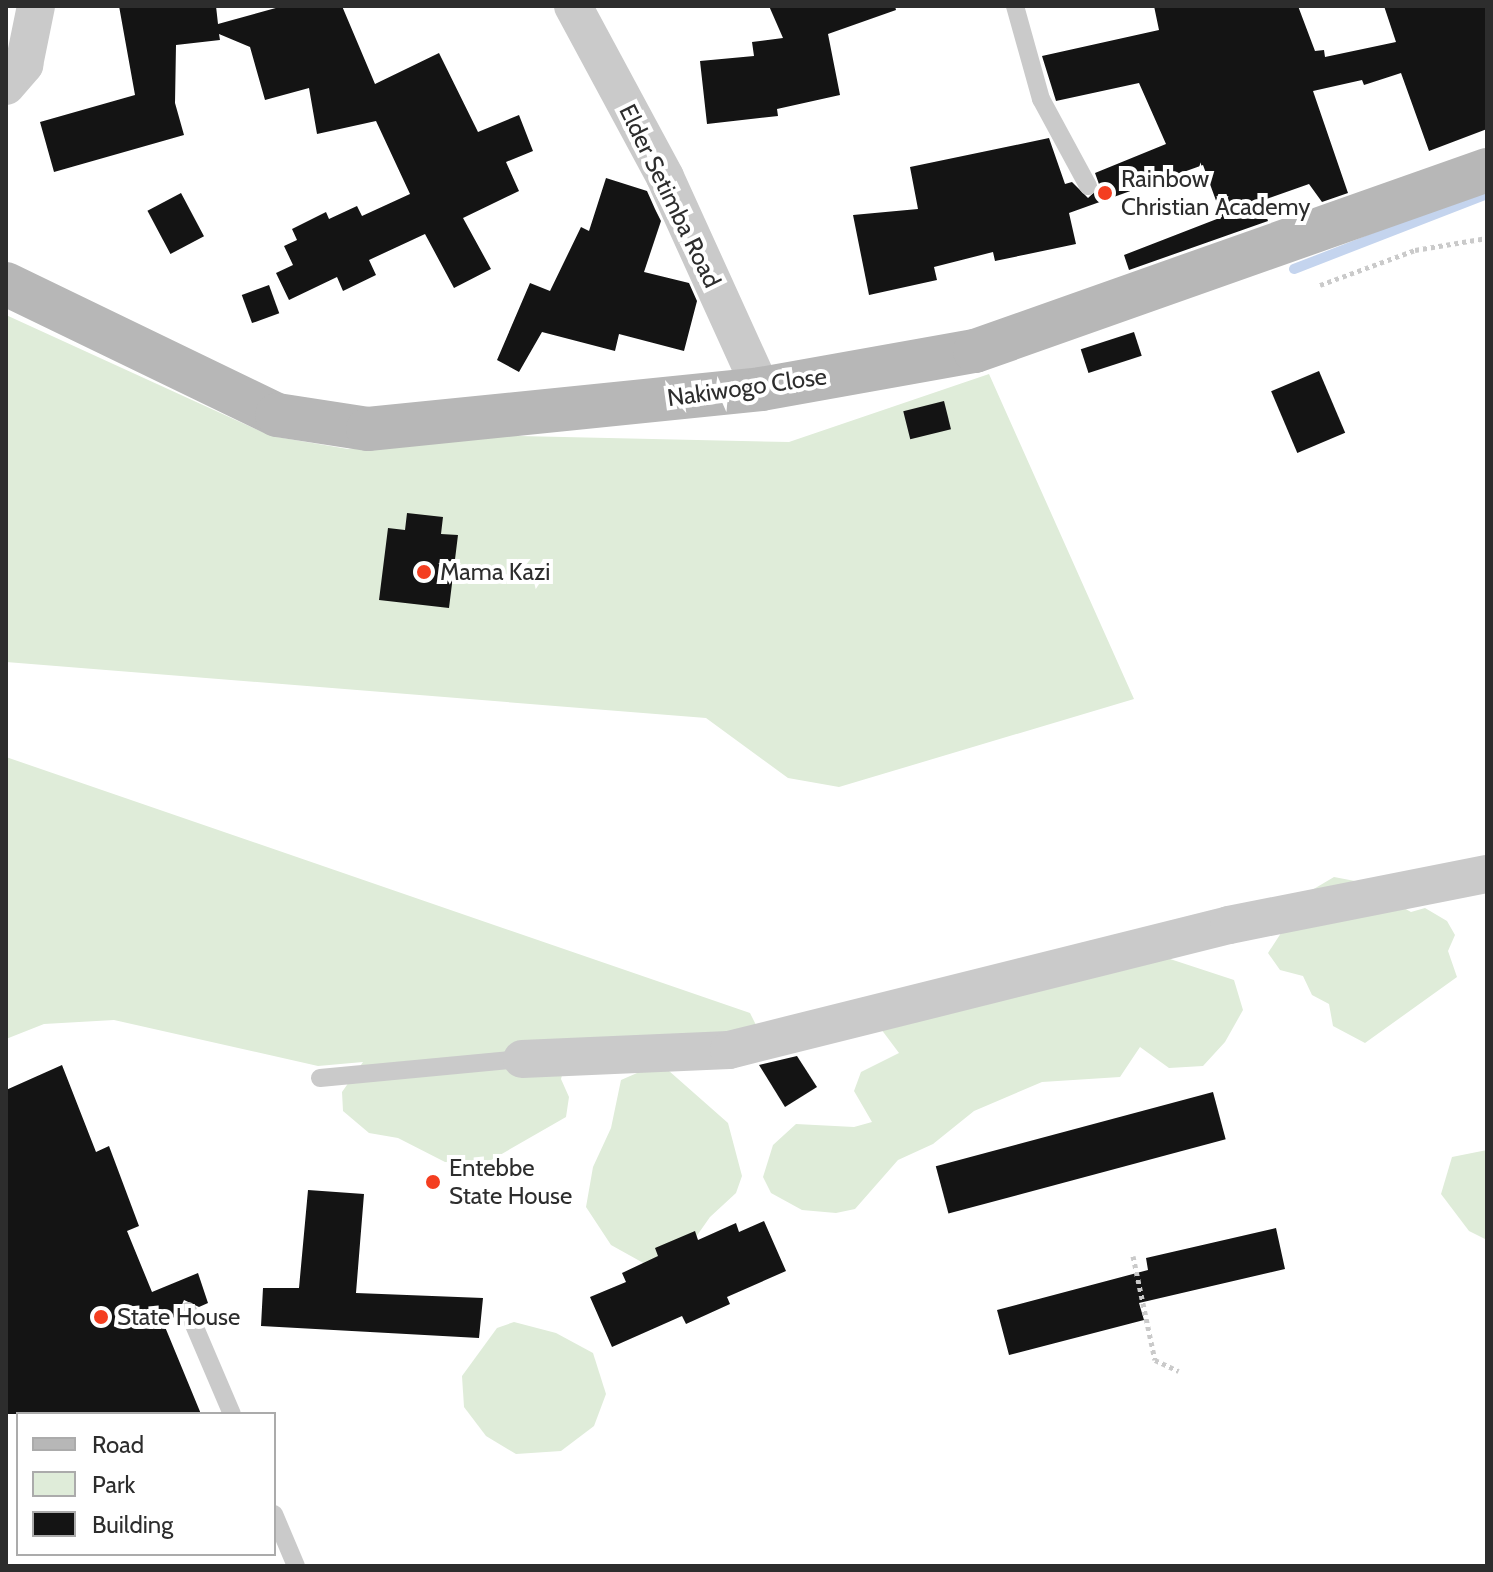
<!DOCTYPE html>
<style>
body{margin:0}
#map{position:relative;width:1493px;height:1572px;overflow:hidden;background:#fff;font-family:Cabin,sans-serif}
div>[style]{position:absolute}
.green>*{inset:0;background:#dfecd9}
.stream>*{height:10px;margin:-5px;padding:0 5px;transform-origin:5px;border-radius:5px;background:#c4d4ee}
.building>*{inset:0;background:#141414;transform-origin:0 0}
.path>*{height:5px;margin-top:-2.5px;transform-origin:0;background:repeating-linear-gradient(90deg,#cacaca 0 4px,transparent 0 8px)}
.lane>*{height:18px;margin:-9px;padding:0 9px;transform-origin:9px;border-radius:9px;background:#cacaca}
.street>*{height:38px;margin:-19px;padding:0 19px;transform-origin:19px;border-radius:19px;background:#cacaca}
.secondary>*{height:44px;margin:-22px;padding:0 22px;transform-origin:22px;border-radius:22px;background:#b7b7b7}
.dots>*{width:22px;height:22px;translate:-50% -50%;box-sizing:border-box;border:4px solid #fff;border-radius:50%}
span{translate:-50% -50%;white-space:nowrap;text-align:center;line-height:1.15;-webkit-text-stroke:8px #fff;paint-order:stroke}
.poi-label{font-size:24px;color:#2d2d2d}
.left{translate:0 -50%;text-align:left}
.street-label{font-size:24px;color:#2d2d2d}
.frame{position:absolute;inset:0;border:8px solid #2d2d2d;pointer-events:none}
.legend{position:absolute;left:16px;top:1412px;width:260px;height:144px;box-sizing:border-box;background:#fff;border:2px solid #ababab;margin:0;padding:10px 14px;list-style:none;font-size:24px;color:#2d2d2d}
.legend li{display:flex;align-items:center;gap:16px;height:40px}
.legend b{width:40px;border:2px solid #ababab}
</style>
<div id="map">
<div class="green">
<i style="clip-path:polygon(6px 315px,271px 436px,348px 449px,468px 435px,789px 442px,989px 374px,1134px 699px,839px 787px,788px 778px,706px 718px,6px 662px)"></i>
<i style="clip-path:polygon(6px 757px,750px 1013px,760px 1033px,569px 1048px,561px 1079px,569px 1097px,566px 1117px,486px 1163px,445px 1162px,398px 1138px,369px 1133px,343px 1111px,342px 1092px,363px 1062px,318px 1066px,114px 1020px,44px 1024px,6px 1039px)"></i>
<i style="clip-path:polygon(1334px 877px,1355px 881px,1411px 912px,1425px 908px,1447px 921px,1455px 935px,1448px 951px,1457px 977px,1365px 1043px,1333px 1026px,1329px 1004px,1312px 995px,1303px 976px,1280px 970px,1268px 953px,1307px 893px)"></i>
<i style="clip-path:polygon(1167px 958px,1234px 980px,1243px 1010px,1225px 1042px,1203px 1066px,1169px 1068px,1140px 1047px,1120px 1077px,1042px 1082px,974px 1111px,933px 1144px,898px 1160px,855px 1209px,836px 1213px,802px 1210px,771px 1193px,763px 1177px,773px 1145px,796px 1124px,854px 1127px,872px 1122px,854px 1091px,861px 1072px,899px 1053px,878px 1025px)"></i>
<i style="clip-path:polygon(660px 1063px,728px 1123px,742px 1176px,736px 1193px,710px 1217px,684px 1254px,647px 1265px,611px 1245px,586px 1207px,593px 1167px,611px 1128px,621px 1080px)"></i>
<i style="clip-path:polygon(1487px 1150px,1487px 1240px,1469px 1231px,1441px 1194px,1452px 1157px)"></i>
<i style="clip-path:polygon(514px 1322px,556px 1333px,593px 1353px,606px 1394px,594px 1426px,561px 1451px,516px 1454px,486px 1436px,464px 1407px,462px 1376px,497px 1328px)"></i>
</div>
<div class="stream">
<i style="left:1294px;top:269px;width:207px;rotate:-21.2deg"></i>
</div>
<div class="building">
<i style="clip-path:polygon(119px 6px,216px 6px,218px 24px,283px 6px,342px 6px,375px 84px,439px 53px,478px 132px,519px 115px,533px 151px,506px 162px,519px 191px,463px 218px,491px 269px,454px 288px,425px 234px,369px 260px,376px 275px,343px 291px,337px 277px,289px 300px,276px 273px,293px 265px,284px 246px,297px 240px,292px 229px,326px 212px,329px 219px,357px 206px,362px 216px,410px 194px,376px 121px,317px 134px,309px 88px,265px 100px,250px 47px,219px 34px,220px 40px,176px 45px,175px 103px,184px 135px,54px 172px,40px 122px,135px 95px)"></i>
<i style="clip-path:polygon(769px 6px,895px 6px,896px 10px,828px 34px,840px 95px,777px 109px,778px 116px,707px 124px,700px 61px,754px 56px,752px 42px,783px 38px)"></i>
<i style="clip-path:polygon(1154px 6px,1298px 6px,1315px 51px,1324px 50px,1325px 57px,1396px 42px,1384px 6px,1487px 6px,1487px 129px,1429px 151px,1401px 73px,1364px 85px,1362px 80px,1313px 91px,1348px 193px,1322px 202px,1309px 184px,1261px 201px,1268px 221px,1129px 270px,1124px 255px,1222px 217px,1203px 165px,1069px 213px,1076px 244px,995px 261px,993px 252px,934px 267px,937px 280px,869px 295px,853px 215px,918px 209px,910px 167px,1049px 138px,1065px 184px,1072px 182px,1088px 198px,1100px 187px,1095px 173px,1166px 144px,1139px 83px,1056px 101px,1042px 56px,1159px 30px)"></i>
<i style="clip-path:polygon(606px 178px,647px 191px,655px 209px,661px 221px,644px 272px,689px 283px,697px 301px,684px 351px,619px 334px,615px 351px,542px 332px,519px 372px,497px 360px,530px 283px,550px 291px,581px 227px,589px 231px)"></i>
<i style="left:181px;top:193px;width:49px;height:38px;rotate:62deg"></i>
<i style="left:269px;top:285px;width:30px;height:29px;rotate:70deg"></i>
<i style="left:1134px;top:332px;width:25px;height:56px;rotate:72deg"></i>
<i style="left:1319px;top:371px;width:67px;height:52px;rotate:67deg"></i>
<i style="left:944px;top:401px;width:29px;height:42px;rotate:76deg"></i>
<i style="clip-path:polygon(407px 513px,443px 517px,441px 534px,458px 535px,449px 608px,379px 600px,388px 528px,405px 530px)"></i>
<i style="clip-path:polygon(797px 1056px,817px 1087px,785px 1107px,759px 1065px)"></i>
<i style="clip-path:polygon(62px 1065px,96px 1152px,109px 1146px,139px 1226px,127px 1231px,152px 1292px,198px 1273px,208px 1303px,199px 1307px,184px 1300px,177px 1316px,163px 1322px,201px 1414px,6px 1414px,6px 1090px)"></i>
<i style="left:1213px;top:1092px;width:49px;height:287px;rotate:75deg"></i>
<i style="clip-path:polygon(308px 1190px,364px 1194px,356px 1293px,483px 1298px,479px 1338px,261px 1326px,263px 1288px,299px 1288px)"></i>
<i style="clip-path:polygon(764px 1221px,786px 1271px,727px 1297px,730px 1304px,686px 1324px,682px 1316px,612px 1347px,590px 1297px,626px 1282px,622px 1273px,658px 1256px,655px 1248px,695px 1231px,698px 1240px,736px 1223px,739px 1232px)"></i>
<i style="clip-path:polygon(1276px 1228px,1285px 1269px,1139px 1303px,1144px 1320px,1009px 1355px,997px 1310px,1148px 1270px,1146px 1258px)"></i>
</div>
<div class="path">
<i style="left:1320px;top:285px;width:101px;rotate:-20.2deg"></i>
<i style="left:1415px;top:250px;width:73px;rotate:-9.5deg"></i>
<i style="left:1133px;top:1256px;width:106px;rotate:78.1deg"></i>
<i style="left:1155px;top:1360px;width:26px;rotate:25deg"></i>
</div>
<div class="lane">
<i style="left:1015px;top:6px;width:97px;rotate:74.4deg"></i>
<i style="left:1041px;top:99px;width:99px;rotate:61.6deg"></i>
<i style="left:320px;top:1078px;width:203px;rotate:-5.4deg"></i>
<i style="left:188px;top:1311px;width:112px;rotate:66.9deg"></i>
<i style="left:274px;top:1514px;width:56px;rotate:67.1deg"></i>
</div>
<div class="street">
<i style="left:573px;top:6px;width:194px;rotate:61.7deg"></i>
<i style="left:665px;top:177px;width:233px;rotate:65.6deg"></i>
<i style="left:6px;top:86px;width:28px;rotate:-49deg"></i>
<i style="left:24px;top:65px;width:60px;rotate:-78.5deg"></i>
<i style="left:522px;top:1059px;width:207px;rotate:-2.5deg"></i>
<i style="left:729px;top:1050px;width:515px;rotate:-14.04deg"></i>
<i style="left:1229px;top:925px;width:263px;rotate:-11.2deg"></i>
</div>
<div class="secondary">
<i style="left:6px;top:284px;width:301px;rotate:25.8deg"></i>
<i style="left:277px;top:415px;width:92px;rotate:8.7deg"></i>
<i style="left:368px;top:429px;width:395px;rotate:-5.8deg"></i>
<i style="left:761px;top:389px;width:217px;rotate:-10.1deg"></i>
<i style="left:975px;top:351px;width:543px;rotate:-19.47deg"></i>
</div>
<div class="dots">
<i style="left:1105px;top:193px;background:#f43e20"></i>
<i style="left:424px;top:572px;background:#f43e20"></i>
<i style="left:433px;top:1182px;background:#f43e20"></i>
<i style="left:101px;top:1317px;background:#f43e20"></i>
</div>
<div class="poi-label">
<span class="left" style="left:1121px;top:193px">Rainbow<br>Christian Academy</span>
<span class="left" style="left:440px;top:572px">Mama Kazi</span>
<span class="left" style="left:449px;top:1182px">Entebbe<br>State House</span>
<span class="left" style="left:117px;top:1317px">State House</span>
</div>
<div class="street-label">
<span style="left:670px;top:196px;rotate:64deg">Elder Setimba Road</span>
<span style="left:747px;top:387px;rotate:-8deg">Nakiwogo Close</span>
</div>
<div class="frame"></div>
<ul class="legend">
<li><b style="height:10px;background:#b7b7b7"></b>Road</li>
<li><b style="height:22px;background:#dfecd9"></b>Park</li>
<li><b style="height:22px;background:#141414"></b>Building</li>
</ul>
</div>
